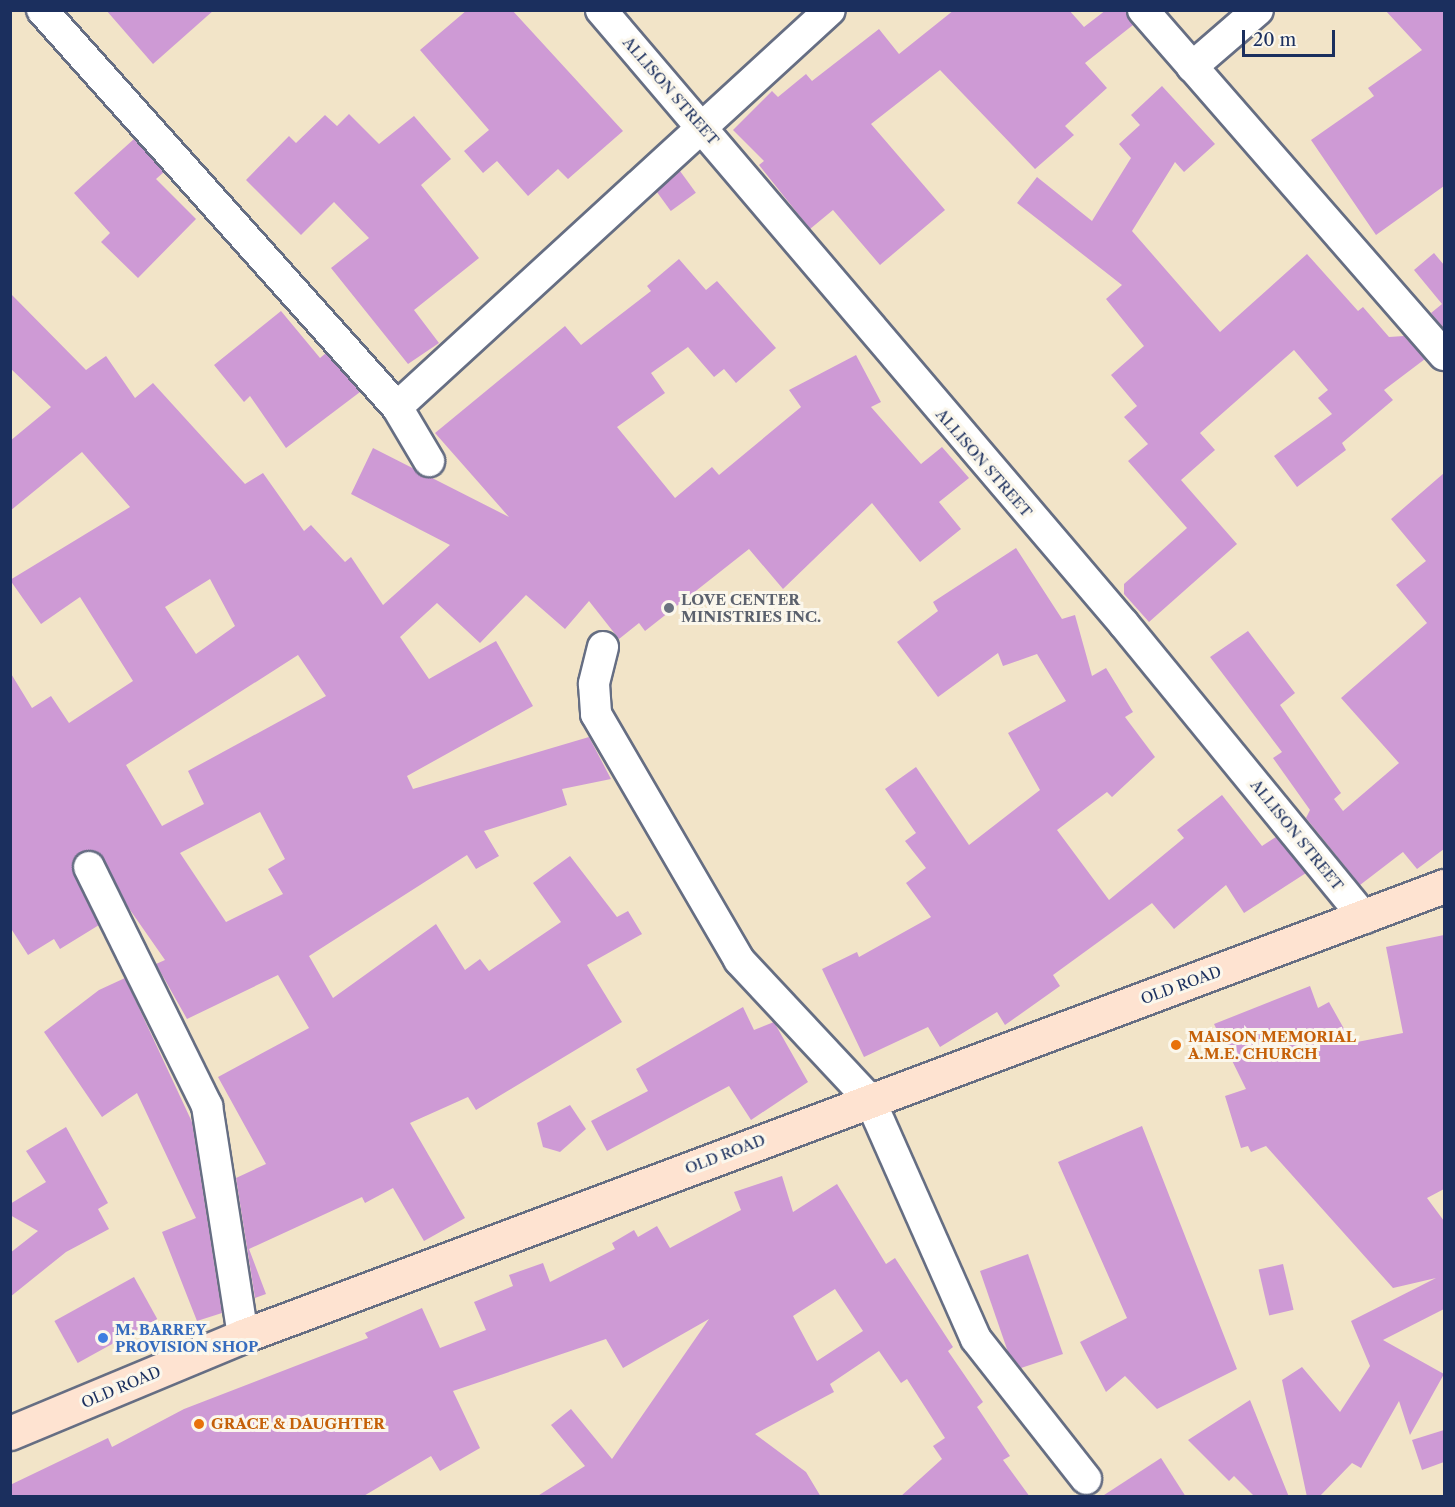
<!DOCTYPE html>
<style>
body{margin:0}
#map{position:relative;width:1455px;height:1507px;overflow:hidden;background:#f2e4c8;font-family:"Libre Caslon Text",serif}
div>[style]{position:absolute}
.building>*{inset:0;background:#ce9ad5;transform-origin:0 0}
.roads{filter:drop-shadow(2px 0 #666e83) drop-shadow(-2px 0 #666e83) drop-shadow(0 2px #666e83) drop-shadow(0 -2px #666e83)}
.street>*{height:30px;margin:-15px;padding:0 15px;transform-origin:15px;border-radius:15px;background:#fff}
.secondary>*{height:33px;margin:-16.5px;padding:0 16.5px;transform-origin:16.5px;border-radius:16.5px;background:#fee3d1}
.dots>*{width:16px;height:16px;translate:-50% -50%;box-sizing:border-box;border:3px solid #fbf7ec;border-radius:50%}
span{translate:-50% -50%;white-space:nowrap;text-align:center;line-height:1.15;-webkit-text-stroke:6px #fbf7ec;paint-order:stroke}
.street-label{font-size:15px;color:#1b2f5e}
.worship-label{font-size:15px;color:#5b616d;font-weight:700}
.left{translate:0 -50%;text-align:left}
.food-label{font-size:15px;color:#c56008;font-weight:700}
.shop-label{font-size:15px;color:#366cbe;font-weight:700}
.frame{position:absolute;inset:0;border:12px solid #1b2f5e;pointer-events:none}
.scale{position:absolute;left:1242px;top:30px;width:93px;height:27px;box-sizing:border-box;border:3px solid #1b2f5e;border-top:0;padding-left:8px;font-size:18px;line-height:21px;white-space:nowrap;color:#1b2f5e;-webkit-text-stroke:4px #fbf7ec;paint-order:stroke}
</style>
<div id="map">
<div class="building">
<i style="clip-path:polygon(106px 10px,214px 10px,153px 64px)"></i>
<i style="clip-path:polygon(467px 10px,512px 10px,623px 131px,568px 179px,558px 169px,528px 196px,497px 161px,483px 173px,464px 151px,489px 130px,420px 50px)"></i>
<i style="clip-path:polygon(954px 10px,1069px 10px,1084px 27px,1106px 10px,1126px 10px,1133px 25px,1085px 63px,1107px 88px,1065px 126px,1074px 135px,1035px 169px,940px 70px,871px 124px,945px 210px,880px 265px,833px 210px,810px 229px,759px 165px,764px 161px,733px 130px,772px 91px,778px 97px,806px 74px,812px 81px,879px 29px,899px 54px)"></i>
<i style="clip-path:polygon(1385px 10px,1444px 10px,1444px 186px,1376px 235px,1311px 140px,1374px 96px,1368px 88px,1422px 50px)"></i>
<i style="clip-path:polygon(1162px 86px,1215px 144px,1184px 172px,1175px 162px,1132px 231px,1220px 332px,1307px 254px,1358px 311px,1363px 307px,1389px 337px,1404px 336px,1425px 359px,1384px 390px,1393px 400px,1342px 443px,1346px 450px,1297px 487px,1274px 456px,1332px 414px,1318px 398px,1328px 390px,1294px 350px,1200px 433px,1215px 450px,1181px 480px,1237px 544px,1149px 622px,1124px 594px,1124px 584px,1187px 528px,1128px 461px,1148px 444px,1124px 417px,1137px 406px,1111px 375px,1144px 346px,1106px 299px,1122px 285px,1017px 203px,1037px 177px,1092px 221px,1131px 158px,1119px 144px,1140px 125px,1131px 115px)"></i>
<i style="clip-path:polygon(349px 114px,379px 144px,414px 116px,451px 159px,421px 185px,479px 258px,414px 310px,439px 343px,408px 364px,331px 268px,369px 238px,334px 202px,301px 235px,246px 180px,289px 136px,296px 143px,325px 115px,337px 126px)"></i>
<i style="clip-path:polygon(134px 139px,164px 172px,156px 179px,196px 219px,138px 278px,101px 242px,110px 233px,74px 193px)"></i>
<i style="left:680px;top:171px;width:27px;height:31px;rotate:54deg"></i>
<i style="clip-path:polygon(1434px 253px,1444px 265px,1444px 329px,1431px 313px,1442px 304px,1414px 270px)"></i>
<i style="clip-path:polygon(evenodd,679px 259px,706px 290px,717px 281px,776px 348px,736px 383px,724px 369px,714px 377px,688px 347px,651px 373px,665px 393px,617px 427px,675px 498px,712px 467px,719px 475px,801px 407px,789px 390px,856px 355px,881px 402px,871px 407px,921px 464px,942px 447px,969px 478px,939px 502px,961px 529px,920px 562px,872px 503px,783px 589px,749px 549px,645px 631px,639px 623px,619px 639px,589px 601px,565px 629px,526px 595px,480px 643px,437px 603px,400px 637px,429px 679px,496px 641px,533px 706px,407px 776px,413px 789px,589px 737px,611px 779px,562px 789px,567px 805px,484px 831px,499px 856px,476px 869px,467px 855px,309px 956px,333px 998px,436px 924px,465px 970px,480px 959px,489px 971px,561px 922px,533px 883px,570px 856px,617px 917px,628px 911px,642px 934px,587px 965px,622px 1022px,476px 1110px,468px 1097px,410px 1123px,465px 1218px,424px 1241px,393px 1188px,365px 1203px,362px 1197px,249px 1249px,266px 1294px,255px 1298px,236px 1178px,266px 1164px,218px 1077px,309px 1028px,278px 975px,187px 1019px,156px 964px,165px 960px,128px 907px,104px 859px,91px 850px,75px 857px,72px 866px,99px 925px,60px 949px,54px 939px,28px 955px,10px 927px,10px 672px,32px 708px,51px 696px,69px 723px,133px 681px,80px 597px,41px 624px,10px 580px,130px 507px,82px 452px,10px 511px,10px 441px,51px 407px,10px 368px,10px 293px,86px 370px,106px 356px,135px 398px,153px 383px,245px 484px,263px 473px,304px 531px,311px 525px,345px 562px,351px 557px,383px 605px,450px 545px,351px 494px,373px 448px,509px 517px,435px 433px,565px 326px,581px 345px,651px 291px,647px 286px,679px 259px,210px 579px,235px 626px,196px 654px,165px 607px,210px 579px,679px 259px,298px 655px,326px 696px,188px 771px,204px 804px,162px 826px,126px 765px,298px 655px,679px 259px,260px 812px,285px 859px,268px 869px,283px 894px,226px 922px,180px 853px,260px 812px)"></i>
<i style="clip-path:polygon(281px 311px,320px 358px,326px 353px,360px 392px,286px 448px,250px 396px,244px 402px,214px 365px)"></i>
<i style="clip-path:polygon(1444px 473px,1444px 849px,1417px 869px,1403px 852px,1360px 885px,1306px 818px,1310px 810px,1273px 758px,1282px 752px,1210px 657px,1248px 631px,1295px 693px,1280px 705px,1341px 793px,1334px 799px,1343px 811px,1399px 763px,1341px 698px,1427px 623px,1396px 585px,1426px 561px,1391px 519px)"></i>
<i style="clip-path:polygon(1016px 548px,1062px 619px,1075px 615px,1092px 676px,1106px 668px,1133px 712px,1125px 717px,1155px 757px,1112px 797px,1107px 792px,1057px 830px,1109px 900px,1184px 838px,1177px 830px,1222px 795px,1262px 846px,1276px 837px,1306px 873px,1244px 913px,1226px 885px,1174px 929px,1152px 903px,1053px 975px,1060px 986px,1005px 1025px,997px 1012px,940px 1047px,928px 1027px,864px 1057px,822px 969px,857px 952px,859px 957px,931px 917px,906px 883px,926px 868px,905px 841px,916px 833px,885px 789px,916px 767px,969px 845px,1040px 790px,1008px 733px,1066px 701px,1037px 654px,1003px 666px,998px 653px,938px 697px,897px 642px,938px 611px,933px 602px)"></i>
<i style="clip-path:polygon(1444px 935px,1444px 1189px,1427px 1198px,1444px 1221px,1444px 1309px,1383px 1340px,1444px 1374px,1410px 1435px,1399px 1401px,1361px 1468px,1352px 1463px,1319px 1497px,1307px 1497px,1282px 1380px,1302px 1367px,1340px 1412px,1370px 1366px,1351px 1321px,1436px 1278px,1393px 1288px,1266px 1146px,1251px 1152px,1248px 1146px,1241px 1148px,1225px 1096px,1246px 1089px,1214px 1024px,1310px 986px,1318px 1008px,1329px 1002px,1352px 1043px,1403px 1033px,1386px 947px)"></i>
<i style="clip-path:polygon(125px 978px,192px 1122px,222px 1313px,197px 1321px,162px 1232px,196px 1218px,137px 1093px,102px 1117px,44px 1032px,99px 990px)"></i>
<i style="clip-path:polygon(743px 1007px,754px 1030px,774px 1022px,808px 1082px,751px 1120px,729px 1086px,607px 1151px,591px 1121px,648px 1091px,636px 1069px)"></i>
<i style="clip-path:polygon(570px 1105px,586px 1129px,560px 1152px,543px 1147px,537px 1123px)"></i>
<i style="clip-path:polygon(1142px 1126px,1237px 1369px,1157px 1409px,1125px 1376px,1106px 1392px,1080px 1342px,1127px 1318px,1058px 1162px)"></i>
<i style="clip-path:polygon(66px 1127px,108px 1203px,98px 1209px,109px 1229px,66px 1252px,10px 1297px,10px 1253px,38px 1231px,10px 1215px,10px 1204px,46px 1182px,26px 1151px)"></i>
<i style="clip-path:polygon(evenodd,782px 1176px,793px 1212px,837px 1184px,886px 1264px,895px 1258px,953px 1347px,948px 1351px,983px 1402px,977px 1407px,1010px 1456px,1003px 1460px,1030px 1497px,900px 1497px,942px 1459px,933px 1446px,945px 1438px,907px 1379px,901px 1383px,879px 1351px,830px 1384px,834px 1392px,755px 1434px,806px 1472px,821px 1497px,536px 1497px,585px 1466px,551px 1425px,571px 1409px,612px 1459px,709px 1319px,623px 1368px,606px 1339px,453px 1391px,480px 1448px,440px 1471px,431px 1456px,362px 1497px,10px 1497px,10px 1485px,108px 1438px,112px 1447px,184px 1409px,368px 1338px,365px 1333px,422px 1308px,440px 1348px,486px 1330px,474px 1302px,513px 1286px,509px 1275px,543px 1263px,550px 1282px,615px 1249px,612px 1243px,634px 1230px,638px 1237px,657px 1226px,670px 1248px,741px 1210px,734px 1192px,782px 1176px,835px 1289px,863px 1331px,817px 1361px,793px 1316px,835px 1289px)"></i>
<i style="clip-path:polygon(1028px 1254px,1063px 1354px,1021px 1368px,1008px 1352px,980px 1271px)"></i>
<i style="left:1283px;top:1264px;width:47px;height:25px;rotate:77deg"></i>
<i style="left:134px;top:1277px;width:48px;height:91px;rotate:61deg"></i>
<i style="clip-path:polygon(1250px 1400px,1289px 1497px,1255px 1497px,1234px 1476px,1229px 1481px,1188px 1440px)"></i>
<i style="clip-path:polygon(1444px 1430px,1444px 1462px,1422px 1470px,1412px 1440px)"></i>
<i style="clip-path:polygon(1161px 1458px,1186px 1497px,1101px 1497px)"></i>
</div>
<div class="roads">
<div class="street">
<i style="left:42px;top:10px;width:533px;rotate:48.2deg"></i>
<i style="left:397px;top:407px;width:63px;rotate:59.3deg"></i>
<i style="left:601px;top:10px;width:807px;rotate:49.58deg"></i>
<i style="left:1124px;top:624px;width:380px;rotate:50.7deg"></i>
<i style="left:1143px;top:10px;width:458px;rotate:48.9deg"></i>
<i style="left:1192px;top:67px;width:87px;rotate:-40.8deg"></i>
<i style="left:397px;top:407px;width:587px;rotate:-42.52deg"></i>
<i style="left:603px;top:647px;width:38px;rotate:104deg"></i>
<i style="left:594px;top:684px;width:30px;rotate:86deg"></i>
<i style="left:596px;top:714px;width:285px;rotate:59.8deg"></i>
<i style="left:739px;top:960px;width:192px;rotate:46.9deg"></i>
<i style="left:870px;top:1100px;width:261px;rotate:66.1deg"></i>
<i style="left:976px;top:1339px;width:178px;rotate:51.8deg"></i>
<i style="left:89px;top:867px;width:267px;rotate:63.7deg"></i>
<i style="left:207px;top:1106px;width:233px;rotate:81.1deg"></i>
</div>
<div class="secondary">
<i style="left:10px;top:1433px;width:252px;rotate:-22.6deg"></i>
<i style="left:243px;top:1336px;width:1283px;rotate:-20.54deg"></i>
</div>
</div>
<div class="dots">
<i style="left:669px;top:608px;background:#6b7280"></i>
<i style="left:1176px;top:1045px;background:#e8710a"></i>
<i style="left:103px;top:1338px;background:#3f7fe0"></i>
<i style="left:199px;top:1424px;background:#e8710a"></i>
</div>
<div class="street-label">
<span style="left:671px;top:91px;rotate:49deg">ALLISON STREET</span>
<span style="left:984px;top:463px;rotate:49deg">ALLISON STREET</span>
<span style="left:1297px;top:835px;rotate:51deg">ALLISON STREET</span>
<span style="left:1181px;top:985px;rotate:-20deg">OLD ROAD</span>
<span style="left:725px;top:1154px;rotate:-21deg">OLD ROAD</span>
<span style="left:121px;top:1387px;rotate:-23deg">OLD ROAD</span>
</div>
<div class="worship-label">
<span class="left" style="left:681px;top:608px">LOVE CENTER<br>MINISTRIES INC.</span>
</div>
<div class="food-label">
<span class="left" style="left:1188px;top:1045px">MAISON MEMORIAL<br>A.M.E. CHURCH</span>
<span class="left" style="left:211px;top:1424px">GRACE &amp; DAUGHTER</span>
</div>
<div class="shop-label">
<span class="left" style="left:115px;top:1338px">M. BARREY<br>PROVISION SHOP</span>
</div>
<div class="frame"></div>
<div class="scale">20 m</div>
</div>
